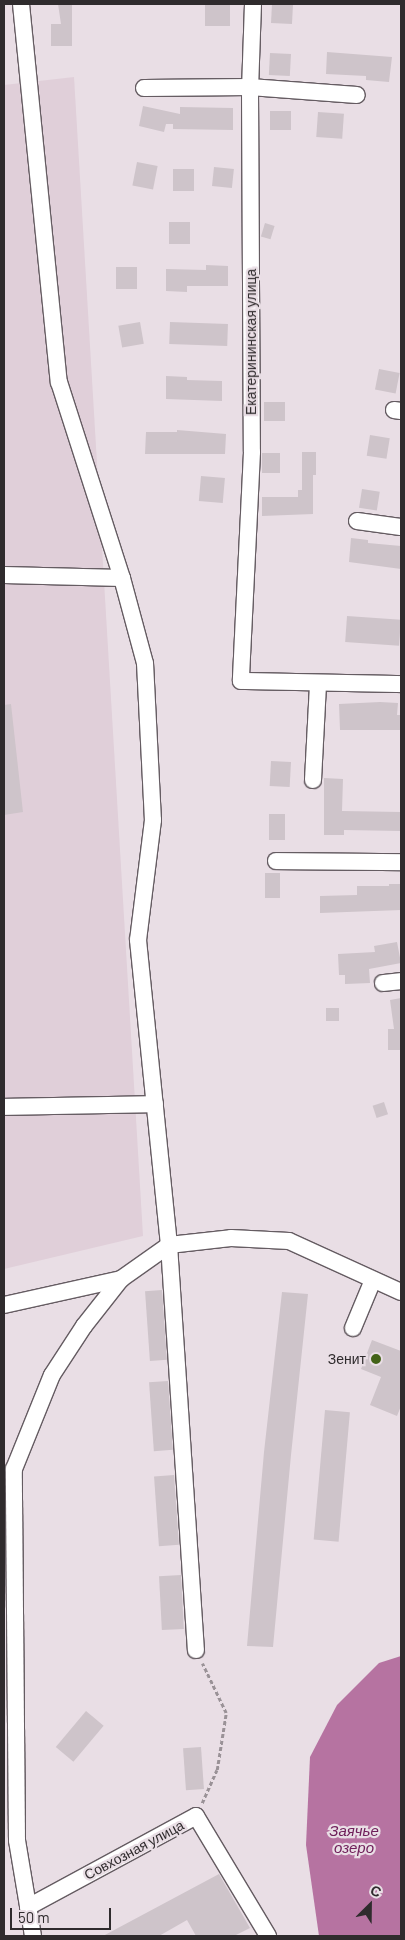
<!DOCTYPE html>
<meta charset="utf-8">
<style>
body{margin:0}
#map{position:relative;width:405px;height:1940px;overflow:hidden;background:#e9dee5;font-family:Barlow,sans-serif}
div>[style]{position:absolute}
.built>*{inset:0;background:#e0cfd9}
.water>*{inset:0;background:#b673a1}
.building>*{inset:0;background:#cec4ca;transform-origin:0 0}
.path>*{height:2.5px;margin-top:-1.25px;transform-origin:0;background:repeating-linear-gradient(90deg,#9a9297 0 4px,transparent 0 6.5px)}
.roads{filter:drop-shadow(1px 0 #655c62) drop-shadow(-1px 0 #655c62) drop-shadow(0 1px #655c62) drop-shadow(0 -1px #655c62)}
.minor>*{height:16px;margin:-8px;padding:0 8px;transform-origin:8px;border-radius:8px;background:#fff}
.dots>*{width:14px;height:14px;translate:-50% -50%;box-sizing:border-box;border:2px solid #e9dee5;border-radius:50%}
span{translate:-50% -50%;white-space:nowrap;text-align:center;line-height:1.15;-webkit-text-stroke:4.5px #e9dee5;paint-order:stroke}
.street-label{font-size:14px;color:#2f2b2d}
.poi-label{font-size:14px;color:#2f2b2d}
.right{translate:-100% -50%;text-align:right}
.water-label{font-size:15px;color:#70205b;font-style:italic}
.frame{position:absolute;inset:0;border:5px solid #2f2b2d;pointer-events:none}
.north{position:absolute;left:345px;top:1880px;width:50px;height:50px;-webkit-text-stroke:4px #e9dee5;paint-order:stroke;rotate:23deg;font-size:14px;font-weight:700;line-height:20px;text-align:center;color:#2f2b2d}
.north::after{content:'';display:block;margin:auto;width:18px;height:22px;background:#2f2b2d;clip-path:polygon(50% 0,100% 100%,50% 72%,0 100%)}
.scale{position:absolute;left:10px;top:1908px;width:101px;height:22px;box-sizing:border-box;border:2px solid #2f2b2d;border-top:0;padding-left:6px;font-size:15px;line-height:18px;white-space:nowrap;color:#2f2b2d;-webkit-text-stroke:4px #e9dee5;paint-order:stroke}
</style>
<div id="map">
<div class="built">
<i style="clip-path:polygon(74px 77px,143px 1236px,4px 1269px,4px 85px)"></i>
</div>
<div class="water">
<i style="clip-path:polygon(401px 1656px,401px 1936px,319px 1936px,306px 1845px,310px 1757px,337px 1705px,379px 1663px)"></i>
</div>
<div class="building">
<i style="clip-path:polygon(58px 4px,72px 4px,72px 46px,51px 46px,51px 24px,61px 24px)"></i>
<i style="left:205px;top:4px;width:25px;height:22px"></i>
<i style="left:272px;top:4px;width:21px;height:19px;rotate:3deg"></i>
<i style="clip-path:polygon(327px 52px,392px 57px,389px 82px,366px 80px,366px 76px,326px 74px)"></i>
<i style="left:270px;top:53px;width:21px;height:22px;rotate:3deg"></i>
<i style="clip-path:polygon(143px 106px,180px 114px,180px 107px,233px 108px,233px 130px,173px 129px,173px 124px,166px 124px,164px 132px,139px 126px)"></i>
<i style="left:270px;top:111px;width:21px;height:19px"></i>
<i style="left:318px;top:112px;width:26px;height:25px;rotate:4deg"></i>
<i style="left:137px;top:162px;width:21px;height:24px;rotate:11deg"></i>
<i style="left:214px;top:167px;width:20px;height:19px;rotate:6deg"></i>
<i style="left:173px;top:169px;width:21px;height:22px"></i>
<i style="left:169px;top:222px;width:21px;height:22px"></i>
<i style="left:265px;top:223px;width:10px;height:14px;rotate:17deg"></i>
<i style="clip-path:polygon(206px 265px,228px 266px,228px 286px,187px 286px,187px 292px,166px 291px,166px 269px,206px 270px)"></i>
<i style="left:116px;top:267px;width:21px;height:22px"></i>
<i style="left:140px;top:322px;width:22px;height:22px;rotate:80deg"></i>
<i style="left:170px;top:322px;width:58px;height:22px;rotate:2deg"></i>
<i style="left:379px;top:369px;width:21px;height:21px;rotate:11deg"></i>
<i style="clip-path:polygon(166px 376px,187px 377px,187px 380px,222px 381px,222px 401px,166px 399px)"></i>
<i style="left:264px;top:402px;width:21px;height:19px"></i>
<i style="clip-path:polygon(177px 430px,226px 434px,225px 454px,145px 454px,146px 432px,177px 432px)"></i>
<i style="left:370px;top:435px;width:20px;height:21px;rotate:9deg"></i>
<i style="clip-path:polygon(302px 452px,316px 452px,316px 475px,313px 475px,313px 514px,262px 516px,262px 497px,298px 497px,298px 490px,302px 490px)"></i>
<i style="left:262px;top:453px;width:18px;height:20px"></i>
<i style="left:201px;top:476px;width:24px;height:25px;rotate:5deg"></i>
<i style="left:362px;top:489px;width:18px;height:19px;rotate:9deg"></i>
<i style="clip-path:polygon(351px 538px,368px 540px,368px 543px,401px 546px,401px 569px,349px 562px)"></i>
<i style="left:347px;top:616px;width:54px;height:26px;rotate:4deg"></i>
<i style="clip-path:polygon(380px 702px,398px 703px,397px 715px,401px 715px,401px 730px,340px 730px,339px 704px)"></i>
<i style="clip-path:polygon(11px 704px,23px 812px,4px 815px,4px 705px)"></i>
<i style="left:271px;top:761px;width:20px;height:25px;rotate:3deg"></i>
<i style="clip-path:polygon(324px 778px,343px 779px,342px 811px,401px 812px,401px 831px,344px 830px,344px 835px,324px 835px)"></i>
<i style="left:269px;top:814px;width:16px;height:26px"></i>
<i style="left:265px;top:873px;width:15px;height:25px"></i>
<i style="clip-path:polygon(389px 884px,401px 884px,401px 910px,320px 913px,320px 896px,357px 895px,357px 886px,389px 886px)"></i>
<i style="clip-path:polygon(397px 942px,401px 963px,369px 969px,370px 983px,345px 984px,345px 975px,339px 975px,338px 954px,375px 952px,374px 946px)"></i>
<i style="clip-path:polygon(401px 998px,401px 1050px,388px 1050px,388px 1029px,394px 1029px,390px 1000px)"></i>
<i style="left:339px;top:1008px;width:13px;height:13px;rotate:90deg"></i>
<i style="left:384px;top:1102px;width:13px;height:12px;rotate:72deg"></i>
<i style="left:162px;top:1290px;width:70px;height:17px;rotate:86deg"></i>
<i style="clip-path:polygon(282px 1292px,308px 1294px,291px 1455px,273px 1647px,247px 1646px,264px 1452px)"></i>
<i style="clip-path:polygon(372px 1340px,401px 1351px,401px 1406px,397px 1416px,370px 1405px,381px 1377px,361px 1369px)"></i>
<i style="left:168px;top:1381px;width:69px;height:19px;rotate:86deg"></i>
<i style="left:325px;top:1410px;width:25px;height:130px;rotate:5deg"></i>
<i style="left:174px;top:1475px;width:70px;height:20px;rotate:86deg"></i>
<i style="left:181px;top:1575px;width:54px;height:22px;rotate:87deg"></i>
<i style="left:86px;top:1711px;width:23px;height:47px;rotate:40deg"></i>
<i style="left:201px;top:1747px;width:42px;height:18px;rotate:86deg"></i>
<i style="clip-path:polygon(219px 1874px,250px 1928px,234px 1936px,196px 1936px,187px 1920px,159px 1936px,103px 1936px)"></i>
</div>
<div class="path">
<i style="left:202px;top:1803px;width:36px;rotate:-66deg"></i>
<i style="left:217px;top:1770px;width:58px;rotate:-81deg"></i>
<i style="left:226px;top:1713px;width:55px;rotate:-115.6deg"></i>
</div>
<div class="roads">
<div class="minor">
<i style="left:21px;top:4px;width:380px;rotate:84.3deg"></i>
<i style="left:59px;top:382px;width:206px;rotate:72.2deg"></i>
<i style="left:253px;top:4px;width:87px;rotate:92deg"></i>
<i style="left:250px;top:91px;width:361px;rotate:89.7deg"></i>
<i style="left:252px;top:452px;width:229px;rotate:92.8deg"></i>
<i style="left:241px;top:681px;width:160px;rotate:1.1deg"></i>
<i style="left:144px;top:88px;width:106px;rotate:-0.5deg"></i>
<i style="left:250px;top:87px;width:107px;rotate:4.3deg"></i>
<i style="left:394px;top:410px;width:7px;rotate:8deg"></i>
<i style="left:357px;top:521px;width:44px;rotate:7.8deg"></i>
<i style="left:4px;top:575px;width:118px;rotate:1.5deg"></i>
<i style="left:122px;top:578px;width:88px;rotate:74.9deg"></i>
<i style="left:145px;top:663px;width:157px;rotate:87.1deg"></i>
<i style="left:153px;top:820px;width:121px;rotate:97.1deg"></i>
<i style="left:138px;top:940px;width:307px;rotate:84.2deg"></i>
<i style="left:169px;top:1245px;width:406px;rotate:86.2deg"></i>
<i style="left:313px;top:780px;width:97px;rotate:-87deg"></i>
<i style="left:276px;top:861px;width:125px;rotate:0.5deg"></i>
<i style="left:383px;top:983px;width:18px;rotate:-6deg"></i>
<i style="left:4px;top:1107px;width:151px;rotate:-1.1deg"></i>
<i style="left:4px;top:1305px;width:120px;rotate:-12.5deg"></i>
<i style="left:353px;top:1328px;width:52px;rotate:-67.4deg"></i>
<i style="left:28px;top:1907px;width:191px;rotate:-28.4deg"></i>
<i style="left:196px;top:1816px;width:140px;rotate:59deg"></i>
<i style="left:33px;top:1936px;width:97px;rotate:-99.5deg"></i>
<i style="left:17px;top:1840px;width:371px;rotate:-90.5deg"></i>
<i style="left:14px;top:1469px;width:101px;rotate:-68deg"></i>
<i style="left:52px;top:1375px;width:59px;rotate:-56.9deg"></i>
<i style="left:84px;top:1326px;width:60px;rotate:-51.8deg"></i>
<i style="left:121px;top:1279px;width:59px;rotate:-35.3deg"></i>
<i style="left:169px;top:1245px;width:62px;rotate:-6.4deg"></i>
<i style="left:231px;top:1238px;width:58px;rotate:3deg"></i>
<i style="left:289px;top:1241px;width:123px;rotate:24.5deg"></i>
</div>
</div>
<div class="dots">
<i style="left:376px;top:1359px;background:#426217"></i>
</div>
<div class="street-label">
<span style="left:251px;top:342px;rotate:-90deg">Екатерининская улица</span>
<span style="left:134px;top:1850px;rotate:-28deg">Совхозная улица</span>
</div>
<div class="poi-label">
<span class="right" style="left:366px;top:1359px">Зенит</span>
</div>
<div class="water-label">
<span style="left:354px;top:1839px">Заячье<br>озеро</span>
</div>
<div class="frame"></div>
<div class="north">С</div>
<div class="scale">50 m</div>
</div>
